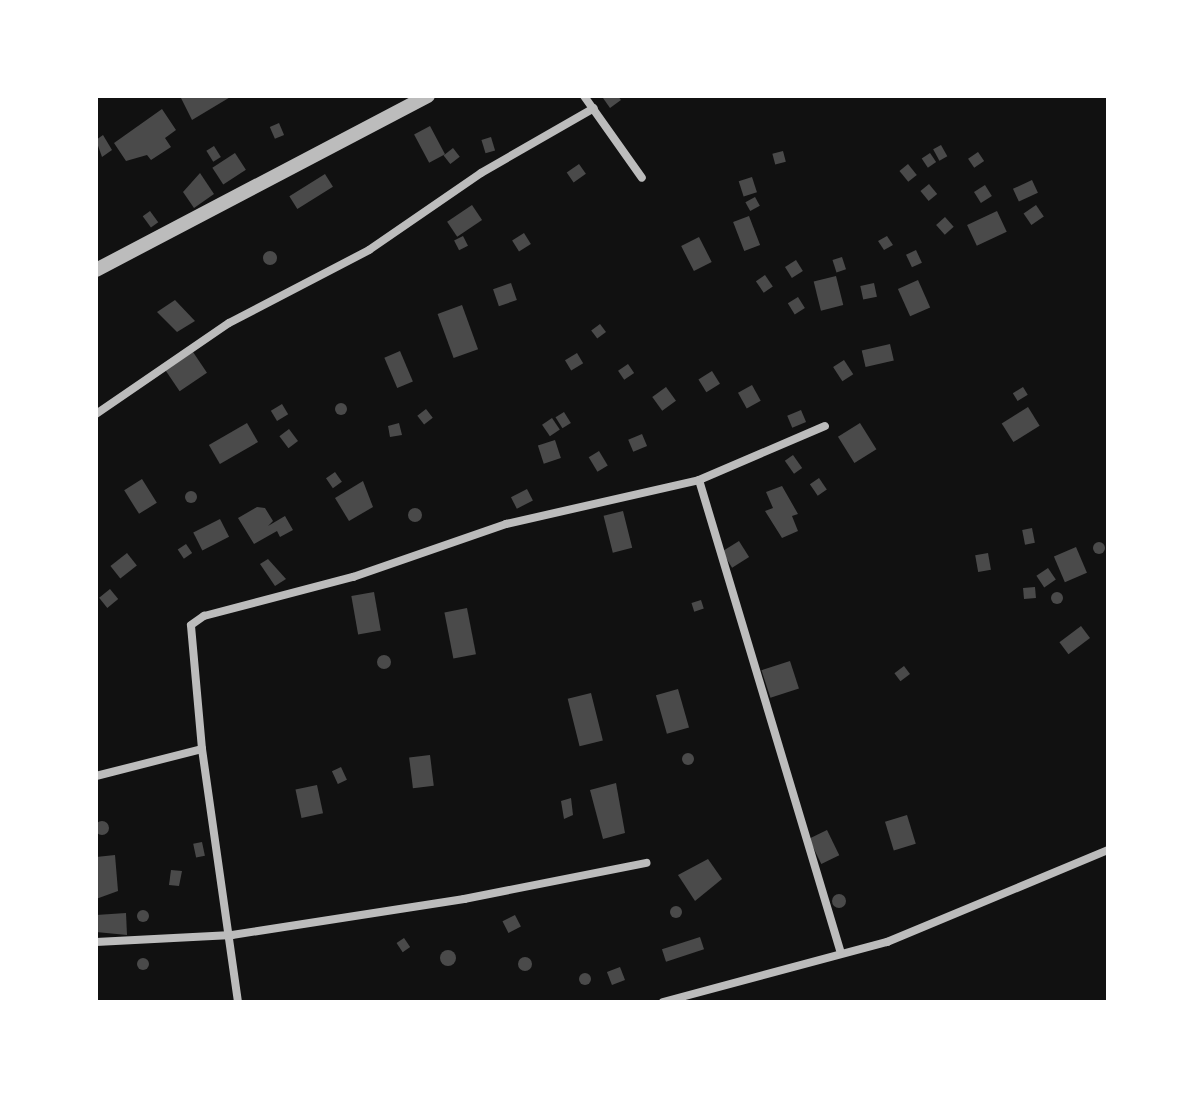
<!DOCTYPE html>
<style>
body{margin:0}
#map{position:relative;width:1204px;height:1098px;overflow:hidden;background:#111;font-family:Figtree,sans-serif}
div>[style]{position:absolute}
.building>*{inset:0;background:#4a4a4a;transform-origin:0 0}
.round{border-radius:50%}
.minor>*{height:8px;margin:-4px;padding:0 4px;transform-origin:4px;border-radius:4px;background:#bcbcbc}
.tertiary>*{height:14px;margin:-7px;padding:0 7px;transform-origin:7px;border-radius:7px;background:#bcbcbc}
span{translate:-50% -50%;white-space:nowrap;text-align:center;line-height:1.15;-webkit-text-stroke:8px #fff;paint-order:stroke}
.frame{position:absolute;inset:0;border:98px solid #fff;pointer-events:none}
</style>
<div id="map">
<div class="building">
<i style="clip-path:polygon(232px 96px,192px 120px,181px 98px,185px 96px)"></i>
<i style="clip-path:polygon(618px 96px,621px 100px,610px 108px,603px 98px)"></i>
<i style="clip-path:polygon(162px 109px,176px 130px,165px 138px,171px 147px,151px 160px,147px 155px,126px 161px,114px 143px)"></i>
<i style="left:279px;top:123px;width:13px;height:10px;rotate:67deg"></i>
<i style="left:430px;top:126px;width:32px;height:18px;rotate:62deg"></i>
<i style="clip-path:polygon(103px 135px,112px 150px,102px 157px,96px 140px)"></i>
<i style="left:491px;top:137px;width:14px;height:10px;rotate:73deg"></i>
<i style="left:941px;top:145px;width:13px;height:9px;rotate:61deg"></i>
<i style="left:214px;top:146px;width:13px;height:9px;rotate:58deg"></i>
<i style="left:453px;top:148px;width:11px;height:12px;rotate:52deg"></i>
<i style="left:783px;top:151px;width:11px;height:11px;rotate:75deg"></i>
<i style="left:978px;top:152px;width:11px;height:12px;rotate:56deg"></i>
<i style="left:235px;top:153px;width:20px;height:27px;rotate:57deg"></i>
<i style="left:930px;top:153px;width:11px;height:10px;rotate:56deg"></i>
<i style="left:579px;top:164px;width:12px;height:15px;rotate:55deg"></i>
<i style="left:908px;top:164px;width:14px;height:11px;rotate:51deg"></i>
<i style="clip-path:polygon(200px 173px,214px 194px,194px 208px,183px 192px)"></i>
<i style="left:325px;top:174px;width:15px;height:42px;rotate:58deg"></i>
<i style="left:752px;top:177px;width:16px;height:14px;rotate:72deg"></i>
<i style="left:1032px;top:180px;width:14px;height:21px;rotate:65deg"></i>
<i style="left:929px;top:184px;width:13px;height:11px;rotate:51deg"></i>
<i style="left:985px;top:185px;width:13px;height:13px;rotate:58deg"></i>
<i style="left:755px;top:197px;width:10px;height:11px;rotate:61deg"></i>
<i style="left:472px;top:205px;width:18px;height:30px;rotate:56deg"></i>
<i style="left:1036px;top:205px;width:14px;height:15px;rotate:56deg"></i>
<i style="left:150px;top:211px;width:14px;height:9px;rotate:54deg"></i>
<i style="left:997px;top:211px;width:23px;height:33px;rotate:65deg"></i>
<i style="left:749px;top:216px;width:31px;height:17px;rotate:69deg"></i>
<i style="left:945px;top:217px;width:13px;height:12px;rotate:48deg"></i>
<i style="left:524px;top:233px;width:13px;height:14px;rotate:58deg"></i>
<i style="left:463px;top:236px;width:11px;height:10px;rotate:63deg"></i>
<i style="clip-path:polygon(887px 236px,893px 245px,884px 250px,878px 241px)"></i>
<i style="left:699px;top:237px;width:28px;height:20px;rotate:63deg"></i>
<i style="left:916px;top:250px;width:14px;height:11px;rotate:65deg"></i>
<i class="round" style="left:263px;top:251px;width:14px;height:14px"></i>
<i style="left:842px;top:257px;width:13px;height:10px;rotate:72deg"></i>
<i style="left:796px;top:260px;width:13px;height:13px;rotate:58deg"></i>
<i style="left:765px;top:275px;width:14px;height:11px;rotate:56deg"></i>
<i style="left:836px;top:276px;width:30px;height:23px;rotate:76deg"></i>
<i style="left:918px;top:280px;width:30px;height:22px;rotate:66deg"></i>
<i style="left:511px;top:283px;width:18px;height:19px;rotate:71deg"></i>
<i style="left:874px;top:283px;width:14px;height:14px;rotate:78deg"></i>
<i style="left:798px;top:297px;width:13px;height:12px;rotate:58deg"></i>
<i style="clip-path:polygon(175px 300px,195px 321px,177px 332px,157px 312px)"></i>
<i style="left:462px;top:305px;width:47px;height:26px;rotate:70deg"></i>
<i style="left:600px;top:324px;width:10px;height:11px;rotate:53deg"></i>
<i style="left:890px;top:344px;width:17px;height:29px;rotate:77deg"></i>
<i style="left:400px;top:351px;width:33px;height:17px;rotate:67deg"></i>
<i style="left:193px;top:352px;width:25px;height:33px;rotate:56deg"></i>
<i style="left:577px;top:353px;width:12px;height:14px;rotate:59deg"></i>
<i style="left:844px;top:360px;width:17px;height:13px;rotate:57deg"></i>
<i style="left:628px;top:364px;width:11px;height:12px;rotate:56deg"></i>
<i style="left:712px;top:371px;width:15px;height:16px;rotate:58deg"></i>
<i style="left:752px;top:385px;width:18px;height:16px;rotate:61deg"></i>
<i style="left:666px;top:387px;width:17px;height:17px;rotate:54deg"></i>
<i style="left:1023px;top:387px;width:9px;height:12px;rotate:58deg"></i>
<i class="round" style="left:335px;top:403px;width:12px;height:12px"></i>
<i style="left:282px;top:404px;width:12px;height:13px;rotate:59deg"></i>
<i style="left:1028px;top:407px;width:22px;height:31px;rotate:58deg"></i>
<i style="left:426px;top:409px;width:11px;height:11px;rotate:52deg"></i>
<i style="left:801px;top:410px;width:13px;height:15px;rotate:67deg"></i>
<i style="left:564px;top:412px;width:13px;height:10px;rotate:58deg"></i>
<i style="left:552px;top:418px;width:14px;height:12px;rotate:56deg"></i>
<i style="left:247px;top:423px;width:22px;height:44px;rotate:60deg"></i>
<i style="clip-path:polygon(399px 423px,402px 435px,390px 437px,388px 426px)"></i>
<i style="left:860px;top:423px;width:31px;height:26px;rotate:58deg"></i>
<i style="left:289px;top:429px;width:15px;height:12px;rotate:53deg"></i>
<i style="left:642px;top:434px;width:13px;height:15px;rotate:67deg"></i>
<i style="left:555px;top:440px;width:19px;height:18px;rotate:72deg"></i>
<i style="left:599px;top:451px;width:17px;height:12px;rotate:59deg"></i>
<i style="left:793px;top:455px;width:16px;height:10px;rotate:55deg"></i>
<i style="left:335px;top:472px;width:12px;height:11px;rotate:55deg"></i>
<i style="left:819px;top:478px;width:14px;height:11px;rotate:56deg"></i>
<i style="left:142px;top:479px;width:28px;height:21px;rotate:58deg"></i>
<i style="clip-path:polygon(363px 481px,373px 507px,349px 521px,335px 498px)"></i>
<i style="clip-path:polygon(782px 486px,798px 514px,792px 516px,798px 531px,782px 538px,765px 511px,773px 508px,766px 492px)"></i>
<i style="left:527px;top:489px;width:13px;height:18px;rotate:63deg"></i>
<i class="round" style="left:185px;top:491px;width:12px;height:12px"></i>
<i style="clip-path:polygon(257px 507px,265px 508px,273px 521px,268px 526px,285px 516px,293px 530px,280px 537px,277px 531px,254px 544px,238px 518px)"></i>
<i class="round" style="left:408px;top:508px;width:14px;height:14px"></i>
<i style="left:623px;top:511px;width:38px;height:20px;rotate:76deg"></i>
<i style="left:220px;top:519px;width:20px;height:30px;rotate:63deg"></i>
<i style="left:1032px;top:528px;width:15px;height:10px;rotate:79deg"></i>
<i style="left:739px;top:541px;width:19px;height:20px;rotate:58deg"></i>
<i class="round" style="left:1093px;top:542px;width:12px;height:12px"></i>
<i style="left:186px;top:544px;width:11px;height:10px;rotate:56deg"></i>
<i style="left:1076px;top:547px;width:28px;height:24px;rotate:67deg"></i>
<i style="left:127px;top:553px;width:16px;height:21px;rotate:52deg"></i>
<i style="left:988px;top:553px;width:17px;height:13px;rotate:80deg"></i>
<i style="clip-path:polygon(268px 559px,286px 579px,275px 586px,260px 564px)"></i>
<i style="left:1048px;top:568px;width:14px;height:14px;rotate:56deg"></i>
<i style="left:1035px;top:587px;width:11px;height:12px;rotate:85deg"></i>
<i style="left:110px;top:589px;width:13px;height:14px;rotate:51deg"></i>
<i style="left:374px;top:592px;width:39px;height:23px;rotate:80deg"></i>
<i class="round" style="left:1051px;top:592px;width:12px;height:12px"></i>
<i style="left:701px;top:600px;width:9px;height:10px;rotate:72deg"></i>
<i style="left:467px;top:608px;width:47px;height:23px;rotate:79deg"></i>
<i style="left:1081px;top:626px;width:15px;height:27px;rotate:53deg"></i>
<i class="round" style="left:377px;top:655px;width:14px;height:14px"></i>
<i style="left:790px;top:661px;width:29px;height:30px;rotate:72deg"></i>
<i style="left:904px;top:666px;width:10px;height:12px;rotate:53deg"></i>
<i style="left:678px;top:689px;width:40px;height:23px;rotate:74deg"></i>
<i style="left:591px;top:693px;width:49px;height:24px;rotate:76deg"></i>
<i class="round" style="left:682px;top:753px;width:12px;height:12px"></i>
<i style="left:430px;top:755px;width:31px;height:21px;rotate:83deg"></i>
<i style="left:341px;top:767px;width:14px;height:10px;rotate:65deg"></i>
<i style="clip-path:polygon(616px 783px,625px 833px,603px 839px,590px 790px)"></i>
<i style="left:317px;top:785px;width:29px;height:22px;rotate:78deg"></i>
<i style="clip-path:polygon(571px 798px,573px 815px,564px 819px,561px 801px)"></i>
<i style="left:907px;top:815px;width:30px;height:23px;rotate:73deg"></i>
<i class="round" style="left:95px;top:821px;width:14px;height:14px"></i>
<i style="left:827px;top:830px;width:28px;height:20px;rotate:64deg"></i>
<i style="left:202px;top:842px;width:14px;height:9px;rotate:78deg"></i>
<i style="clip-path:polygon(115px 855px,118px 891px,96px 899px,96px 857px)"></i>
<i style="clip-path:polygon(708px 859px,722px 879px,695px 901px,678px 875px)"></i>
<i style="clip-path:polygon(171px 870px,182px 871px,179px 886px,169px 885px)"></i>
<i class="round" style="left:832px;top:894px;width:14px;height:14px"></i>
<i class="round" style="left:670px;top:906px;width:12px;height:12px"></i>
<i class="round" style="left:137px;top:910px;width:12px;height:12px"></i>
<i style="clip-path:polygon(126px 913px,127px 935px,96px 932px,96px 915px)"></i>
<i style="left:515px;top:915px;width:13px;height:14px;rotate:63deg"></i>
<i style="left:700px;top:937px;width:13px;height:40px;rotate:72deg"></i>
<i style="left:404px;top:938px;width:11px;height:9px;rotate:56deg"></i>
<i class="round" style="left:440px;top:950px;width:16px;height:16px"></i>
<i class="round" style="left:518px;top:957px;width:14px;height:14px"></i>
<i class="round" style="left:137px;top:958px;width:12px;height:12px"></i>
<i style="left:620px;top:967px;width:14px;height:14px;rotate:69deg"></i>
<i class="round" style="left:579px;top:973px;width:12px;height:12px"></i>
</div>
<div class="minor">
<i style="left:584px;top:96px;width:100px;rotate:54.7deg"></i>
<i style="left:96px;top:414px;width:161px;rotate:-34.4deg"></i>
<i style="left:229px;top:323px;width:158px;rotate:-27.5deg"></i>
<i style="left:369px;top:250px;width:136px;rotate:-34.5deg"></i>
<i style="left:481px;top:173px;width:130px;rotate:-29.9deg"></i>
<i style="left:699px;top:480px;width:492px;rotate:73.3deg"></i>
<i style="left:96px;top:776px;width:109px;rotate:-14.3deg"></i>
<i style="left:96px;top:942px;width:136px;rotate:-2.9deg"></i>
<i style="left:232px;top:935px;width:235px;rotate:-8.8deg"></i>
<i style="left:464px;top:899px;width:186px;rotate:-11.2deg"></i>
<i style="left:238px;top:1002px;width:256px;rotate:-98.1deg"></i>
<i style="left:202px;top:749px;width:124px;rotate:-95.1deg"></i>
<i style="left:191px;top:625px;width:16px;rotate:-35deg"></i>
<i style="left:204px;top:616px;width:154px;rotate:-14.7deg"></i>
<i style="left:353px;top:577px;width:162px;rotate:-19.1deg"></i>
<i style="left:506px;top:524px;width:198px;rotate:-12.8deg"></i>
<i style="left:699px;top:480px;width:137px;rotate:-23.2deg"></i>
<i style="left:663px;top:1002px;width:232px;rotate:-15deg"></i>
<i style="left:887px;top:942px;width:239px;rotate:-22.6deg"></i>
</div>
<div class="tertiary">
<i style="left:96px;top:270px;width:375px;rotate:-27.7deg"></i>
</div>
<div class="frame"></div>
</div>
